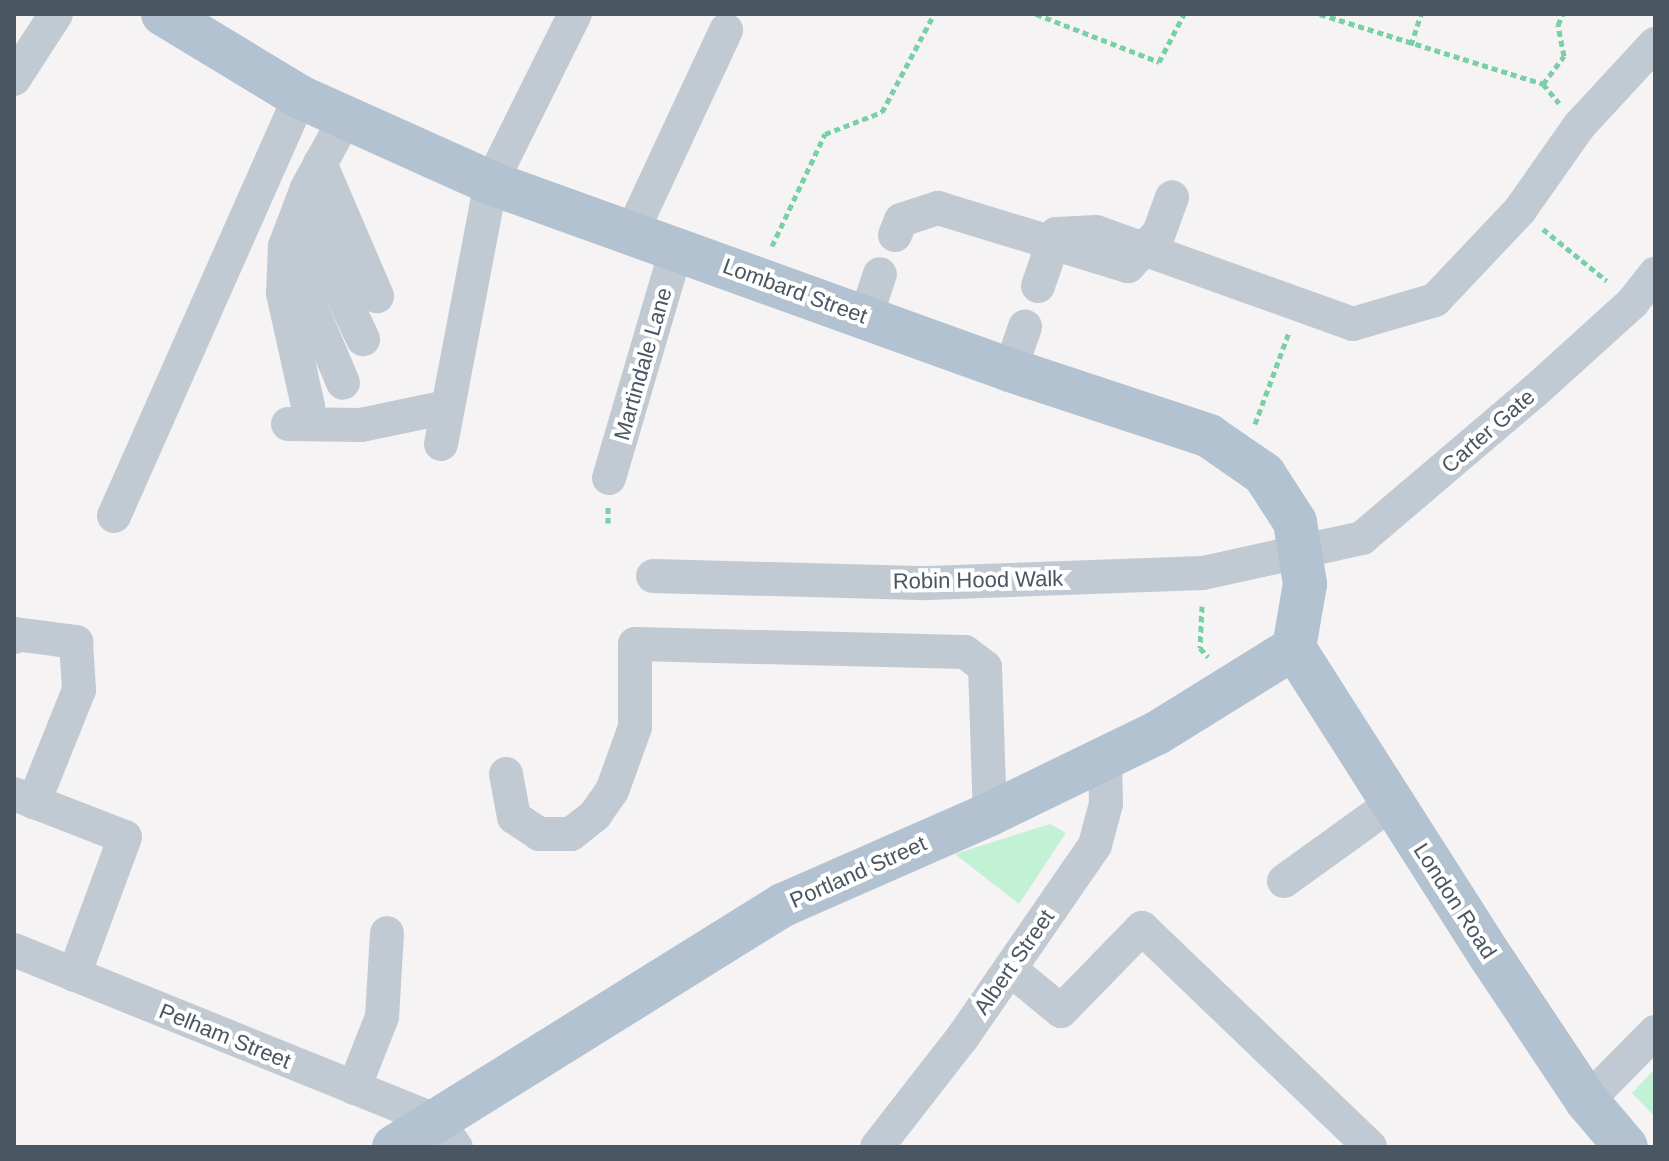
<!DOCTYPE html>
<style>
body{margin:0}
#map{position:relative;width:1669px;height:1161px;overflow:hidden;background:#f5f3f3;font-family:Helvetica,sans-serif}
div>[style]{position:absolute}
.green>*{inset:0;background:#c3f1d5}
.path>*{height:5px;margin-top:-2.5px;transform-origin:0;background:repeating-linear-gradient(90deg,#7ad0a6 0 6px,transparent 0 10px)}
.minor>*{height:34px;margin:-17px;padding:0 17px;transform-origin:17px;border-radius:17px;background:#c1cad2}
.major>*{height:44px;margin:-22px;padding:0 22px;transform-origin:22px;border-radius:22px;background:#b3c2d1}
.minor-bridge>*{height:34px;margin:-17px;padding:0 17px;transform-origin:17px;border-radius:17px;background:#c1cad2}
span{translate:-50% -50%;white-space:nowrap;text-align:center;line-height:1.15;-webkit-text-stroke:8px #fff;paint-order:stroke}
.street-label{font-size:22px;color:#4a5661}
.frame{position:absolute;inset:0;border:16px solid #4a5661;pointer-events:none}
</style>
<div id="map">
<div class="green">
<i style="clip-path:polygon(1050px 824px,1066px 833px,1019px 904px,955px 854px)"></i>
<i style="clip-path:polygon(1655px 1069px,1655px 1117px,1632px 1093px)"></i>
</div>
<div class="path">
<i style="left:1036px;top:14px;width:132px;rotate:21.3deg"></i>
<i style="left:1159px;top:62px;width:54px;rotate:-62.5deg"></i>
<i style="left:1320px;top:14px;width:234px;rotate:17.4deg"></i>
<i style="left:1543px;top:84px;width:25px;rotate:50deg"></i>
<i style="left:1411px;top:45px;width:33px;rotate:-72deg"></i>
<i style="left:1543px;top:84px;width:35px;rotate:-53deg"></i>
<i style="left:1564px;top:56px;width:32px;rotate:-101deg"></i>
<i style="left:1558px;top:25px;width:12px;rotate:-66deg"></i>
<i style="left:1543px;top:229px;width:82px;rotate:39.1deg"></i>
<i style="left:772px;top:246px;width:124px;rotate:-64.7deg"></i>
<i style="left:825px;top:134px;width:61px;rotate:-21.1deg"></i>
<i style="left:882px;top:112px;width:111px;rotate:-62deg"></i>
<i style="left:1255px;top:424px;width:98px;rotate:-69.7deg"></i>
<i style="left:608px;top:523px;width:16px;rotate:-90deg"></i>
<i style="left:1202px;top:606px;width:42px;rotate:92.7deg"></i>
<i style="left:1200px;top:648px;width:12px;rotate:48deg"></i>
</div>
<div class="minor">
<i style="left:14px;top:79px;width:77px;rotate:-57.1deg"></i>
<i style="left:320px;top:163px;width:145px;rotate:66.8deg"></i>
<i style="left:301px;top:205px;width:148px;rotate:65.2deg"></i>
<i style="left:1159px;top:233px;width:38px;rotate:-70deg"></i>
<i style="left:631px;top:234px;width:225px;rotate:-65deg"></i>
<i style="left:895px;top:235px;width:16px;rotate:-68deg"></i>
<i style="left:901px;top:220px;width:39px;rotate:-18deg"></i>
<i style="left:292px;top:262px;width:131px;rotate:67.1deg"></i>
<i style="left:1038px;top:286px;width:55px;rotate:-70.9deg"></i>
<i style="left:1056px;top:234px;width:40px;rotate:-2.9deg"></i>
<i style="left:1096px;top:232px;width:273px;rotate:19.7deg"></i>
<i style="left:1353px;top:324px;width:85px;rotate:-16.3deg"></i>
<i style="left:1435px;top:300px;width:124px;rotate:-46.6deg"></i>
<i style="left:1520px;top:210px;width:103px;rotate:-54.9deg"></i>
<i style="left:1579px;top:126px;width:112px;rotate:-47.2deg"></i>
<i style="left:866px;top:316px;width:44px;rotate:-71.6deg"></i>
<i style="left:1010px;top:370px;width:46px;rotate:-70.8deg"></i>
<i style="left:288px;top:424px;width:73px;rotate:0.8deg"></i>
<i style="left:361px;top:425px;width:88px;rotate:-11.8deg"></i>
<i style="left:308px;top:424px;width:18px;rotate:-90deg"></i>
<i style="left:308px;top:406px;width:116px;rotate:-102.5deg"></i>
<i style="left:283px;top:293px;width:47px;rotate:-87.6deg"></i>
<i style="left:285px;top:246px;width:62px;rotate:-69.2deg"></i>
<i style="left:307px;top:188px;width:81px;rotate:-61.2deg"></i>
<i style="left:441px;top:444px;width:266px;rotate:-79.2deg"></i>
<i style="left:491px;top:183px;width:189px;rotate:-63.6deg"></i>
<i style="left:609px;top:478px;width:238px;rotate:-73.6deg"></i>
<i style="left:114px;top:516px;width:458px;rotate:-66.1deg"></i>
<i style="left:653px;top:576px;width:275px;rotate:1.5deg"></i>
<i style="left:928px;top:583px;width:275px;rotate:-2.1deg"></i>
<i style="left:1203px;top:573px;width:163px;rotate:-12.4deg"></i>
<i style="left:1362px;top:538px;width:227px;rotate:-40.4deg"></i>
<i style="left:1535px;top:391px;width:132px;rotate:-42.2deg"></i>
<i style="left:1633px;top:302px;width:36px;rotate:-52deg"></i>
<i style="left:14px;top:637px;width:3px;rotate:-72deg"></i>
<i style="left:15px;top:634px;width:62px;rotate:7.5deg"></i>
<i style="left:76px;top:642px;width:48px;rotate:86.4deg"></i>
<i style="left:79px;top:690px;width:121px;rotate:111.9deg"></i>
<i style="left:506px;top:774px;width:44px;rotate:79.5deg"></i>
<i style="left:514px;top:817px;width:30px;rotate:34deg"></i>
<i style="left:539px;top:834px;width:32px"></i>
<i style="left:571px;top:834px;width:31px;rotate:-38deg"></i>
<i style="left:595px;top:815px;width:29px;rotate:-55deg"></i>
<i style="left:612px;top:791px;width:68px;rotate:-70.2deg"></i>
<i style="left:635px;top:727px;width:83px;rotate:-90deg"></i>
<i style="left:635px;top:644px;width:330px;rotate:1.4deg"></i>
<i style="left:965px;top:652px;width:25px;rotate:37deg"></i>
<i style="left:985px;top:667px;width:147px;rotate:88.1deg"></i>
<i style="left:14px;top:794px;width:119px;rotate:21.2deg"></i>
<i style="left:125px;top:837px;width:147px;rotate:110.3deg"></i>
<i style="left:1284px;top:881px;width:133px;rotate:-35.8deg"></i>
<i style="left:14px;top:950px;width:456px;rotate:22deg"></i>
<i style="left:437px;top:1121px;width:32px;rotate:54deg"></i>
<i style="left:1010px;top:969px;width:66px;rotate:39.5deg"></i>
<i style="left:1061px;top:1011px;width:116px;rotate:-45.7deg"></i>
<i style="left:1142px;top:928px;width:316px;rotate:43.8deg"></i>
<i style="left:354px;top:1088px;width:76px;rotate:-68.5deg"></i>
<i style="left:382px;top:1017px;width:84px;rotate:-86.6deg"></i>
<i style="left:1587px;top:1101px;width:97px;rotate:-45.4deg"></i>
<i style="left:877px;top:1147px;width:138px;rotate:-52.1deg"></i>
<i style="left:962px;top:1038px;width:234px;rotate:-55.4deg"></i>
<i style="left:1095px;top:845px;width:42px;rotate:-75deg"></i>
<i style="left:1106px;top:804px;width:46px;rotate:-91.2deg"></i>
</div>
<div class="major">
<i style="left:163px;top:14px;width:160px;rotate:31.2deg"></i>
<i style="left:300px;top:97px;width:209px;rotate:24.2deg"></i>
<i style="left:491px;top:183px;width:552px;rotate:19.81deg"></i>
<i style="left:1010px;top:370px;width:210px;rotate:18.3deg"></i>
<i style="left:1209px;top:436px;width:67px;rotate:34.6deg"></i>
<i style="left:1264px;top:474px;width:57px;rotate:57.1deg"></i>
<i style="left:1295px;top:522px;width:63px;rotate:80.8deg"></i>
<i style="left:1305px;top:584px;width:65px;rotate:99.8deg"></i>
<i style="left:1294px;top:648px;width:366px;rotate:57.5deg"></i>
<i style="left:1491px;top:957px;width:173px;rotate:56.3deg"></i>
<i style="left:1587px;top:1101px;width:60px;rotate:49.7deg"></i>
<i style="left:394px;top:1147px;width:458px;rotate:-31.9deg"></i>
<i style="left:783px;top:905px;width:226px;rotate:-23.7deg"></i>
<i style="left:990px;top:814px;width:186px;rotate:-25.9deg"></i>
<i style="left:1157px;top:733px;width:161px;rotate:-31.8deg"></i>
</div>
<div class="minor-bridge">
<i style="left:938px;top:208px;width:199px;rotate:17deg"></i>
<i style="left:1128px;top:266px;width:45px;rotate:-46.8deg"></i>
</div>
<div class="street-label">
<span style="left:795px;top:291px;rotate:20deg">Lombard Street</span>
<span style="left:643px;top:364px;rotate:-74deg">Martindale Lane</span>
<span style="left:1488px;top:431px;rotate:-41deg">Carter Gate</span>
<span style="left:978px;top:580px;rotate:-1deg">Robin Hood Walk</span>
<span style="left:858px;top:872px;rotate:-24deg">Portland Street</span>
<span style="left:1455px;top:901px;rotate:57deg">London Road</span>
<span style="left:1014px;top:962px;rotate:-55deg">Albert Street</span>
<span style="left:225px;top:1036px;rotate:22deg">Pelham Street</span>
</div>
<div class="frame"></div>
</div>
